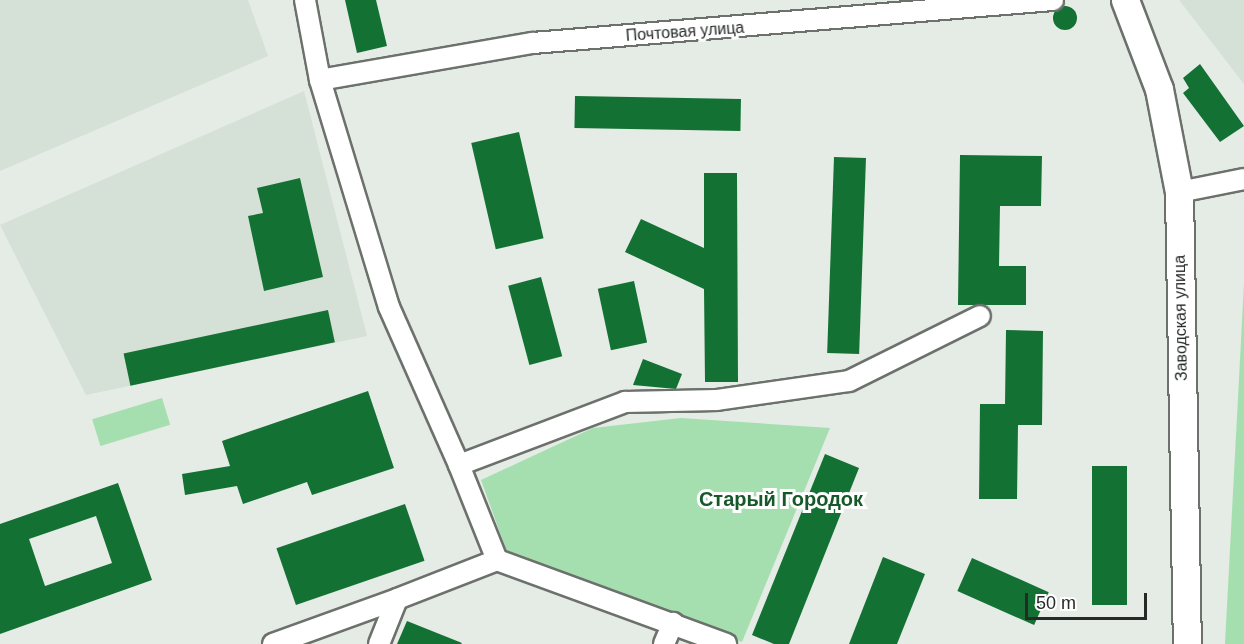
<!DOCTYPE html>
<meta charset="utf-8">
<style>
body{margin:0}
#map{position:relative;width:1244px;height:644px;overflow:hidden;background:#e5ebe5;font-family:Helvetica,sans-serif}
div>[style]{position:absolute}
.built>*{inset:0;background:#d5e1d6}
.green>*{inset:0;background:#a5dfaf;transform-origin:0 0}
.building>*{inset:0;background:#147134;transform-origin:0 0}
.round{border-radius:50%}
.roads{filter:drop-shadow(2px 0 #6c716c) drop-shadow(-2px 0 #6c716c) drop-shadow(0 2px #6c716c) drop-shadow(0 -2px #6c716c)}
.minor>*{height:20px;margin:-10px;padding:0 10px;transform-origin:10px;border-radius:10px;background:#fff}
.secondary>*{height:27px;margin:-13.5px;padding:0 13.5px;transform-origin:13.5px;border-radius:13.5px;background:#fff}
span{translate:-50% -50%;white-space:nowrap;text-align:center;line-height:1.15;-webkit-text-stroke:6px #fff;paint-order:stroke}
.street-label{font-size:16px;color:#262927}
.quarter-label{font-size:20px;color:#16582a;font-weight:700}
.scale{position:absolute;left:1025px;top:593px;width:122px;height:27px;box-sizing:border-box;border:3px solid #262927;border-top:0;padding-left:8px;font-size:18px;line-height:21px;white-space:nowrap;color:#262927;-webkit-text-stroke:4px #fff;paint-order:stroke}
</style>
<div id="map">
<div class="built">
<i style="clip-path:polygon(0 0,248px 0,268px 56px,0 171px)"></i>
<i style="clip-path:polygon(1179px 0,1244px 0,1244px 84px)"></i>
<i style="clip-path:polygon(304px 91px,367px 336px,86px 395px,0 225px)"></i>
</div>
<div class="green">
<i style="clip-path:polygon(1244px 284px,1244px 644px,1225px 644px)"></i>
<i style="left:162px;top:398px;width:28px;height:73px;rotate:73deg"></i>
<i style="clip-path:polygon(681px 418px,830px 428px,742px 642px,508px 555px,481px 480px,593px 428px)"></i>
</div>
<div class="building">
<i style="clip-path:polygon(345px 0,376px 0,387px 46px,357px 53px)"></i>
<i class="round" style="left:1053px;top:6px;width:24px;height:24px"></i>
<i style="clip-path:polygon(1200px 64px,1244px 126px,1220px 142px,1183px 93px,1189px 88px,1183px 78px)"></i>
<i style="left:575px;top:96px;width:166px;height:32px;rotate:1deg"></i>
<i style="left:519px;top:132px;width:109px;height:49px;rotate:77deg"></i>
<i style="clip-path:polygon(960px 155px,1042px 156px,1041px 206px,1000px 206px,999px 266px,1026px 266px,1026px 305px,958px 305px)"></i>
<i style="left:834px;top:157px;width:32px;height:196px;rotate:2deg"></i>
<i style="clip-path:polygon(704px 173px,737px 173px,738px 382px,705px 382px,704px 289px,625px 252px,641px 219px,704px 248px)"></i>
<i style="clip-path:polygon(300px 178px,323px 277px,264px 291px,248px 216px,263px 213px,257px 188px)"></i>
<i style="left:541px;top:277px;width:82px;height:34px;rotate:75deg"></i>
<i style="left:634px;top:281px;width:63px;height:37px;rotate:78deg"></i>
<i style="left:328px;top:310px;width:33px;height:209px;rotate:78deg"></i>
<i style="clip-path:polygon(1006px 330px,1043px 331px,1042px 425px,1018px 425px,1017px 499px,979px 499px,980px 404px,1005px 404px)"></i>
<i style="clip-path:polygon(643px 359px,682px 374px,676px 389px,633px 385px)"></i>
<i style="clip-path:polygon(368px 391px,394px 468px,312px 495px,307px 482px,243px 504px,237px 486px,185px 495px,182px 474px,230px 466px,222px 441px)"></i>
<i style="clip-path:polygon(825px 454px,859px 468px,789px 644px,774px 644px,752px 635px)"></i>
<i style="left:1092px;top:466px;width:35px;height:139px"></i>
<i style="clip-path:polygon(evenodd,118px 483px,152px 580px,0 634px,0 524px,118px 483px,96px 516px,112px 563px,45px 586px,29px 539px,96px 516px)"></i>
<i style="left:405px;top:504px;width:60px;height:136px;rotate:71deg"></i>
<i style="clip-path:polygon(883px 557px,925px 574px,897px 644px,849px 644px)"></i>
<i style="left:972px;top:558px;width:84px;height:36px;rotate:24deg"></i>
<i style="clip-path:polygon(407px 621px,462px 643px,461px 644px,397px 644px)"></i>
</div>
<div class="roads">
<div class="minor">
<i style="left:305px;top:0;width:81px;rotate:79.4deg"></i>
<i style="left:320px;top:80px;width:237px;rotate:73.1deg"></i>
<i style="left:389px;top:307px;width:173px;rotate:66.1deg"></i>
<i style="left:320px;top:80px;width:216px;rotate:-9.9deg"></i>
<i style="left:533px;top:43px;width:522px;rotate:-4.73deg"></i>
<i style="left:1179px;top:192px;width:66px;rotate:-11.3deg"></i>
<i style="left:497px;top:560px;width:102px;rotate:-111.8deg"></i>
<i style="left:459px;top:465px;width:178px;rotate:-20.8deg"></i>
<i style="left:625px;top:402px;width:92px;rotate:-1.2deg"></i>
<i style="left:717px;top:400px;width:133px;rotate:-8.2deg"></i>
<i style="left:849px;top:381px;width:146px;rotate:-26.4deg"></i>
<i style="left:273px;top:644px;width:132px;rotate:-19.9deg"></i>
<i style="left:379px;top:644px;width:48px;rotate:-68.2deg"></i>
<i style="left:397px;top:599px;width:107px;rotate:-21.3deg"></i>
<i style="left:497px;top:560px;width:244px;rotate:20.1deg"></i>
<i style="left:664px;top:644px;width:23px;rotate:-67deg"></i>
</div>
<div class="secondary">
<i style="left:1125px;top:0;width:95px;rotate:69.1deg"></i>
<i style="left:1159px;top:89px;width:105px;rotate:79deg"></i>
<i style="left:1179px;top:192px;width:452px;rotate:89deg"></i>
</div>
</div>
<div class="street-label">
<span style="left:685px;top:32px;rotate:-4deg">Почтовая улица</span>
<span style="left:1181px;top:318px;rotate:-91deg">Заводская улица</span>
</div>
<div class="quarter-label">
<span style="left:781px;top:499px">Старый Городок</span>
</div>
<div class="scale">50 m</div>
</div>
